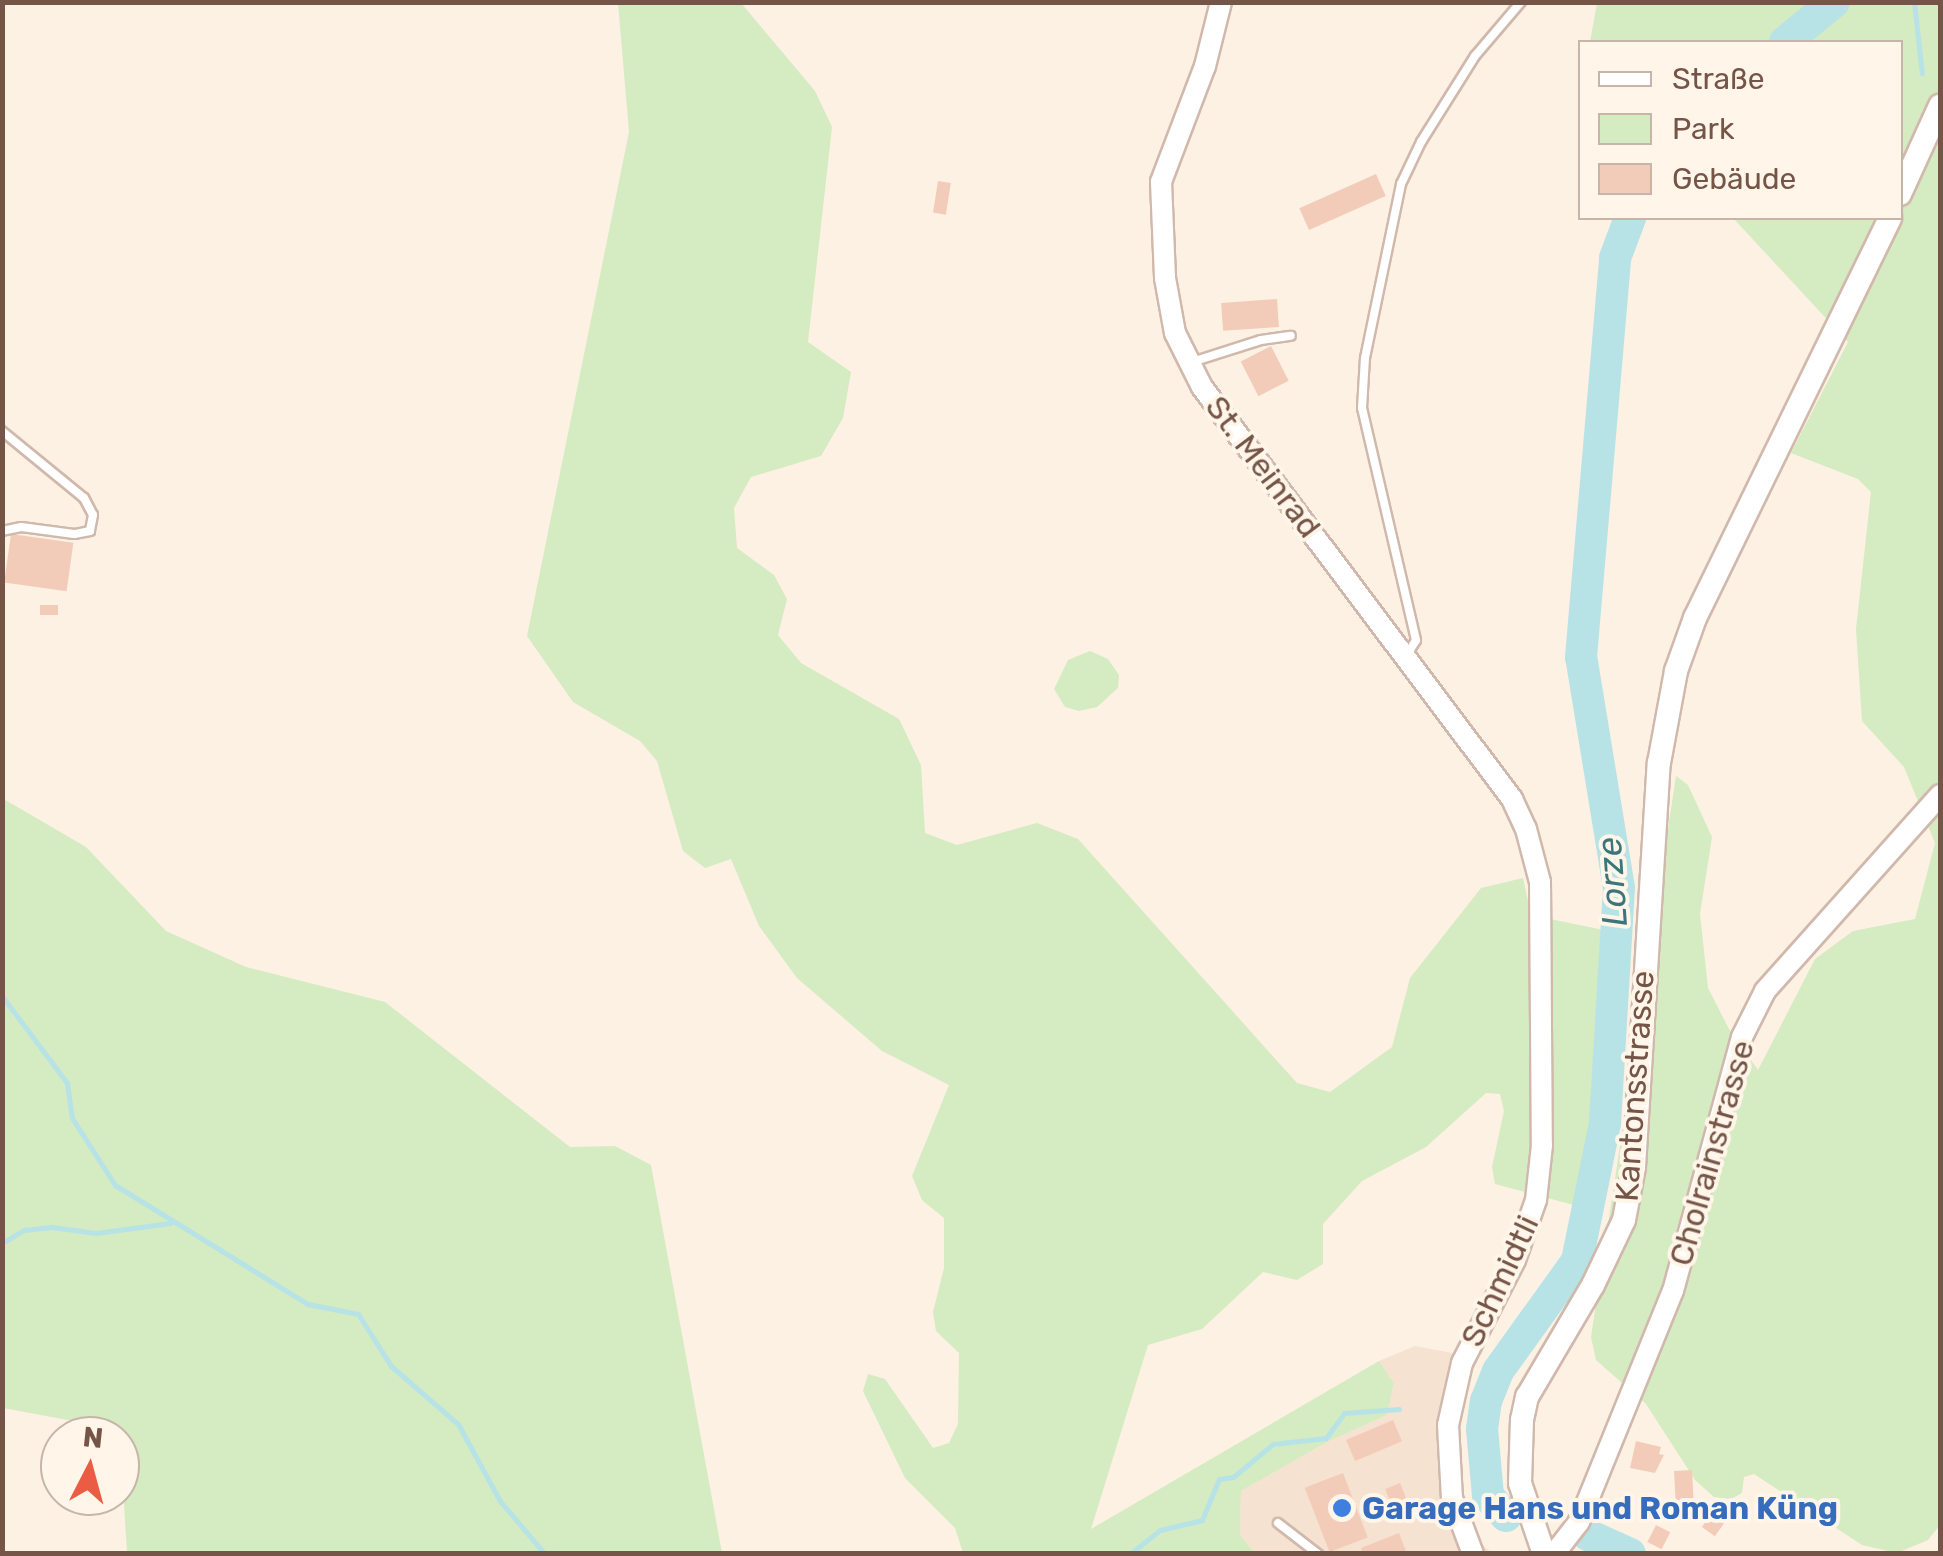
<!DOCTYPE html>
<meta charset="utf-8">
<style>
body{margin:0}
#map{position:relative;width:1943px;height:1556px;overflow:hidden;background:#fdf1e3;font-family:Rubik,sans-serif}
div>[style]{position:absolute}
.residential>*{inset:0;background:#f5e2d1}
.green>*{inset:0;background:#d5ebc1}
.stream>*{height:5px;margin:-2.5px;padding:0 2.5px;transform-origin:2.5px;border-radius:2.5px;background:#b7e3e7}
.river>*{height:32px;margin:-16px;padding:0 16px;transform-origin:16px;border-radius:16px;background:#b7e3e7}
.building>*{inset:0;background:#f3ccb9;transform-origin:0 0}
.roads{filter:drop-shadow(2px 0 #d0b9ac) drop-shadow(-2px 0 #d0b9ac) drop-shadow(0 2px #d0b9ac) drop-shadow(0 -2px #d0b9ac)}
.service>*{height:8px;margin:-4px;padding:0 4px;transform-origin:4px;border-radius:4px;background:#fff}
.tertiary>*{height:20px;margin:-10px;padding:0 10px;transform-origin:10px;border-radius:10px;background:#fff}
.secondary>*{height:22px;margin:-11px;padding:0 11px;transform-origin:11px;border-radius:11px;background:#fff}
.dots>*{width:28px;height:28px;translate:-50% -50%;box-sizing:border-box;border:5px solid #fff5e9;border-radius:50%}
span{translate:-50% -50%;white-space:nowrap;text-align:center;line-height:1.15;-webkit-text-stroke:8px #fff5e9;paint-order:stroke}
.street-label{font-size:32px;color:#755548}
.shop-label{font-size:32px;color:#366cbe;font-weight:700}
.left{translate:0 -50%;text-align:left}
.water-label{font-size:35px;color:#3c767c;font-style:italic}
.frame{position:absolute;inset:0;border:5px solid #755548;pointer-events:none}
.legend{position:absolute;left:1578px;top:40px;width:325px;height:180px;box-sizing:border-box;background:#fff5e9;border:2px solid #c8b5a9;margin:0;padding:12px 18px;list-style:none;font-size:30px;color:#755548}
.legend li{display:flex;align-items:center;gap:20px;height:50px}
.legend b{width:50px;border:2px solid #c8b5a9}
.north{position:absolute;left:40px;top:1416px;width:100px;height:100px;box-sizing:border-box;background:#fff5e9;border:2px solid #c8b5a9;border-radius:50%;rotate:6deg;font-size:28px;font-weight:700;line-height:40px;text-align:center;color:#755548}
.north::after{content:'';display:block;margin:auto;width:35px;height:45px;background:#ea5d44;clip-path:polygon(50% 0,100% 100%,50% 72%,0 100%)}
</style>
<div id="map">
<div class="residential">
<i style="clip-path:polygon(1415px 1346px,1463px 1355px,1451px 1398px,1455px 1497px,1475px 1539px,1492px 1553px,1255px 1553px,1240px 1535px,1241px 1491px,1329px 1441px,1387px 1415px,1394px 1383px,1379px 1361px)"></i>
</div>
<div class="green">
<i style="clip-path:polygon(618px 3px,741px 3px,815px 91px,832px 127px,808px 342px,851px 372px,843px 418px,821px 456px,751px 477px,734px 508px,737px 548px,774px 575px,787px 599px,778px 635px,801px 663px,899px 719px,921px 765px,925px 833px,957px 845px,1037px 823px,1078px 839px,1297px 1083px,1330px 1092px,1392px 1047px,1410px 978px,1481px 888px,1523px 878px,1531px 915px,1613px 932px,1585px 1208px,1495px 1184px,1492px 1167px,1504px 1111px,1500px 1094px,1486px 1093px,1426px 1147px,1362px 1181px,1323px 1224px,1323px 1264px,1297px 1280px,1263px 1272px,1202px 1329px,1148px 1345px,1091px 1529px,1379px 1361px,1394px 1383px,1387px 1415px,1329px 1441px,1241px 1491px,1240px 1535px,1255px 1553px,963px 1553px,955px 1528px,905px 1478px,863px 1391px,868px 1374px,885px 1379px,933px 1448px,949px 1443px,958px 1424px,959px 1353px,936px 1331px,933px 1312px,944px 1268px,944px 1218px,922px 1200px,912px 1176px,949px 1085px,882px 1051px,797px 978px,759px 926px,731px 859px,705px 868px,683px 851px,657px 761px,640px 741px,573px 702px,527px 636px,629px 132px)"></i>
<i style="clip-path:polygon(1597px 3px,1940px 3px,1940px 1525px,1928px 1540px,1897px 1553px,1862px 1545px,1754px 1474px,1744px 1477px,1742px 1493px,1731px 1499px,1714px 1497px,1695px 1480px,1646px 1404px,1596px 1360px,1591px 1337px,1676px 776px,1688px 785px,1712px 837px,1700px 914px,1708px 988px,1729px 1029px,1758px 1070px,1815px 959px,1853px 931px,1915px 919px,1935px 843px,1904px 767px,1862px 721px,1856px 629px,1871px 492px,1858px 479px,1791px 453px,1848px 342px,1733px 218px,1900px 218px,1900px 42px,1590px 42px)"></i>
<i style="clip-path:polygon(1090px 651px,1108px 659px,1119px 675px,1118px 688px,1097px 707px,1079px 711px,1065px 707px,1054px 689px,1068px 660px)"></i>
<i style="clip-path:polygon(2px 798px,86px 847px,166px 931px,246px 967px,385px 1002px,570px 1147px,615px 1146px,651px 1165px,722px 1553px,127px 1553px,120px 1436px,94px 1436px,84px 1423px,3px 1408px)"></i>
</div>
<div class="stream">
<i style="left:1914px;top:2px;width:72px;rotate:83.7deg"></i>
<i style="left:2px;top:996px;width:109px;rotate:53.2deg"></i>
<i style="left:67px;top:1083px;width:35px;rotate:82deg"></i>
<i style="left:72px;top:1118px;width:80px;rotate:57.3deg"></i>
<i style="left:115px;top:1185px;width:227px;rotate:31.7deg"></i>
<i style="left:308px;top:1304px;width:51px;rotate:11.3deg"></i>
<i style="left:358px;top:1314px;width:62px;rotate:57.6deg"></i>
<i style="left:391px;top:1366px;width:89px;rotate:40.9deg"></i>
<i style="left:458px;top:1424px;width:88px;rotate:61.4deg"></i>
<i style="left:500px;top:1501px;width:70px;rotate:49.7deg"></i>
<i style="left:2px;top:1243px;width:26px;rotate:-31deg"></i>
<i style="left:24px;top:1230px;width:28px;rotate:-6deg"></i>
<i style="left:52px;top:1227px;width:44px;rotate:7.8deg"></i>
<i style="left:96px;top:1233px;width:75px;rotate:-7.7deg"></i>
<i style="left:1130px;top:1554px;width:38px;rotate:-39deg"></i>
<i style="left:1160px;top:1530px;width:43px;rotate:-13.4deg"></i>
<i style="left:1202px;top:1520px;width:44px;rotate:-67.5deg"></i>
<i style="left:1219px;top:1479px;width:14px;rotate:-8deg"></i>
<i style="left:1233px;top:1477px;width:52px;rotate:-39.5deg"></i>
<i style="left:1273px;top:1444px;width:53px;rotate:-6.5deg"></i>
<i style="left:1326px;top:1438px;width:31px;rotate:-54deg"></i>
<i style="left:1344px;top:1413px;width:55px;rotate:-4.2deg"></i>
</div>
<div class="river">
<i style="left:1785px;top:42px;width:63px;rotate:-39.2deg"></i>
<i style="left:1506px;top:1516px;width:27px;rotate:-132deg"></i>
<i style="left:1488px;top:1496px;width:67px;rotate:-95.1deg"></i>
<i style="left:1482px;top:1429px;width:28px;rotate:-82deg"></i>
<i style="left:1486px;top:1401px;width:32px;rotate:-68deg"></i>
<i style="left:1498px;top:1371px;width:135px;rotate:-54.3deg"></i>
<i style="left:1577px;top:1261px;width:141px;rotate:-78.5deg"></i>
<i style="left:1605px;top:1123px;width:235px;rotate:-86.6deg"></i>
<i style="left:1619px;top:888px;width:234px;rotate:-99.3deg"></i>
<i style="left:1581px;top:657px;width:400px;rotate:-85.1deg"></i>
<i style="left:1615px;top:258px;width:43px;rotate:-69.4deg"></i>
<i style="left:1588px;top:1535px;width:46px;rotate:24.3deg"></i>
</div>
<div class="building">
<i style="left:1376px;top:174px;width:24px;height:84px;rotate:66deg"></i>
<i style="left:938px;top:181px;width:13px;height:32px;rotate:9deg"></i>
<i style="left:1277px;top:299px;width:28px;height:56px;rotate:86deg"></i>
<i style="left:1271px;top:346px;width:39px;height:34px;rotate:63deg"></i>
<i style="left:11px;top:534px;width:63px;height:49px;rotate:8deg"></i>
<i style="left:40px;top:605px;width:18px;height:10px"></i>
<i style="left:1393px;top:1420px;width:23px;height:51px;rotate:67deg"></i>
<i style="clip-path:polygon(1636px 1441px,1661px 1447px,1659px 1454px,1664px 1455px,1655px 1473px,1630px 1468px)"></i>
<i style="left:1692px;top:1470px;width:44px;height:18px;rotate:87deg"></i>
<i style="left:1343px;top:1473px;width:69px;height:41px;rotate:69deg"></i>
<i style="left:1400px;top:1483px;width:27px;height:16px;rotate:68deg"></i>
<i style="left:1711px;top:1514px;width:16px;height:16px;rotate:35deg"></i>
<i style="left:1656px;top:1525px;width:16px;height:19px;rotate:27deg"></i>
<i style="clip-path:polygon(1399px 1533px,1407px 1554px,1363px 1554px,1361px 1548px)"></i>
</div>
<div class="roads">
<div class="service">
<i style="left:1192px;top:362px;width:72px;rotate:-17.7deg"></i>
<i style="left:1261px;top:340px;width:30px;rotate:-8deg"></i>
<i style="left:2px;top:431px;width:106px;rotate:39.3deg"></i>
<i style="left:84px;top:498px;width:19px;rotate:62deg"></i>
<i style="left:93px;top:515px;width:16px;rotate:101deg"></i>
<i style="left:90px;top:531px;width:16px;rotate:169deg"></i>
<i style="left:74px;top:534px;width:53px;rotate:-172.5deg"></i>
<i style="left:21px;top:527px;width:19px;rotate:168deg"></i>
<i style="left:1408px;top:653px;width:15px;rotate:-58deg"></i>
<i style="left:1416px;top:640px;width:238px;rotate:-103.1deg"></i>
<i style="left:1362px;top:408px;width:50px;rotate:-86.6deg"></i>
<i style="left:1365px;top:358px;width:178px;rotate:-78.3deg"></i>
<i style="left:1401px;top:184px;width:47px;rotate:-64.5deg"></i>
<i style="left:1421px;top:142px;width:102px;rotate:-57.9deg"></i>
<i style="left:1475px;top:56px;width:71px;rotate:-49.6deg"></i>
<i style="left:1278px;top:1523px;width:51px;rotate:37.8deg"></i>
</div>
<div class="tertiary">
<i style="left:1221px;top:2px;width:66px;rotate:104deg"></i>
<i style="left:1205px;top:66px;width:124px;rotate:110.8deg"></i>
<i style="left:1161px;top:182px;width:96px;rotate:87.6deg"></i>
<i style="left:1165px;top:278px;width:56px;rotate:79.7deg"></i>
<i style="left:1175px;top:333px;width:60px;rotate:63.4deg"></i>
<i style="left:1202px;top:387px;width:516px;rotate:53.04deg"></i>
<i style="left:1512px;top:799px;width:33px;rotate:65deg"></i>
<i style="left:1526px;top:829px;width:55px;rotate:75.2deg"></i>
<i style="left:1540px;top:882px;width:263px;rotate:89.6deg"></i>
<i style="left:1542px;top:1145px;width:55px;rotate:96.2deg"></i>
<i style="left:1536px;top:1200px;width:64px;rotate:109.3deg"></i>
<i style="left:1515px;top:1260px;width:116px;rotate:117.2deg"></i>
<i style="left:1462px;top:1363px;width:64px;rotate:102.7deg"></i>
<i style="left:1448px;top:1425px;width:73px;rotate:86.9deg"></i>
<i style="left:1452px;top:1498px;width:60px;rotate:69.4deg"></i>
<i style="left:1554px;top:1554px;width:41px;rotate:-52deg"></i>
<i style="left:1579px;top:1522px;width:249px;rotate:-67.9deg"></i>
<i style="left:1673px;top:1291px;width:263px;rotate:-74.8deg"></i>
<i style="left:1742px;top:1037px;width:51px;rotate:-63.4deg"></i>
<i style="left:1765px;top:991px;width:263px;rotate:-48.2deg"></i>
</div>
<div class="secondary">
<i style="left:1900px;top:194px;width:97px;rotate:-65.6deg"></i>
<i style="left:1544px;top:1554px;width:75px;rotate:-108.7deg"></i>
<i style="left:1520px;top:1483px;width:63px;rotate:-88.2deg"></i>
<i style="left:1522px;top:1420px;width:24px;rotate:-78deg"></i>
<i style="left:1527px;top:1397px;width:130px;rotate:-59.5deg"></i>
<i style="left:1593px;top:1285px;width:72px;rotate:-64.5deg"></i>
<i style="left:1624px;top:1220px;width:54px;rotate:-79.3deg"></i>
<i style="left:1634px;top:1167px;width:405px;rotate:-86.5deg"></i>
<i style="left:1659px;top:763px;width:94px;rotate:-79.5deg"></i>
<i style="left:1676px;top:671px;width:56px;rotate:-70.3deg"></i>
<i style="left:1695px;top:618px;width:445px;rotate:-64deg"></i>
</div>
</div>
<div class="dots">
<i style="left:1342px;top:1508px;background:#3f7fe0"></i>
</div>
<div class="street-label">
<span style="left:1263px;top:467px;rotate:53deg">St. Meinrad</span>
<span style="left:1635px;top:1086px;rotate:-86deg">Kantonsstrasse</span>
<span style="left:1712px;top:1153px;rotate:-74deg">Cholrainstrasse</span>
<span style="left:1500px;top:1281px;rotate:-65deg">Schmidtli</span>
</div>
<div class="shop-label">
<span class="left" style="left:1362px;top:1508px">Garage Hans und Roman Küng</span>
</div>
<div class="water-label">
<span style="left:1612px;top:882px;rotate:-94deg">Lorze</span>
</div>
<div class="frame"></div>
<ul class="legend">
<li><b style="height:12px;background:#fff"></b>Straße</li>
<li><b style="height:28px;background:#d5ebc1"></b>Park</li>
<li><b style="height:28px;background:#f3ccb9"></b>Gebäude</li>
</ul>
<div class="north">N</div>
</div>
